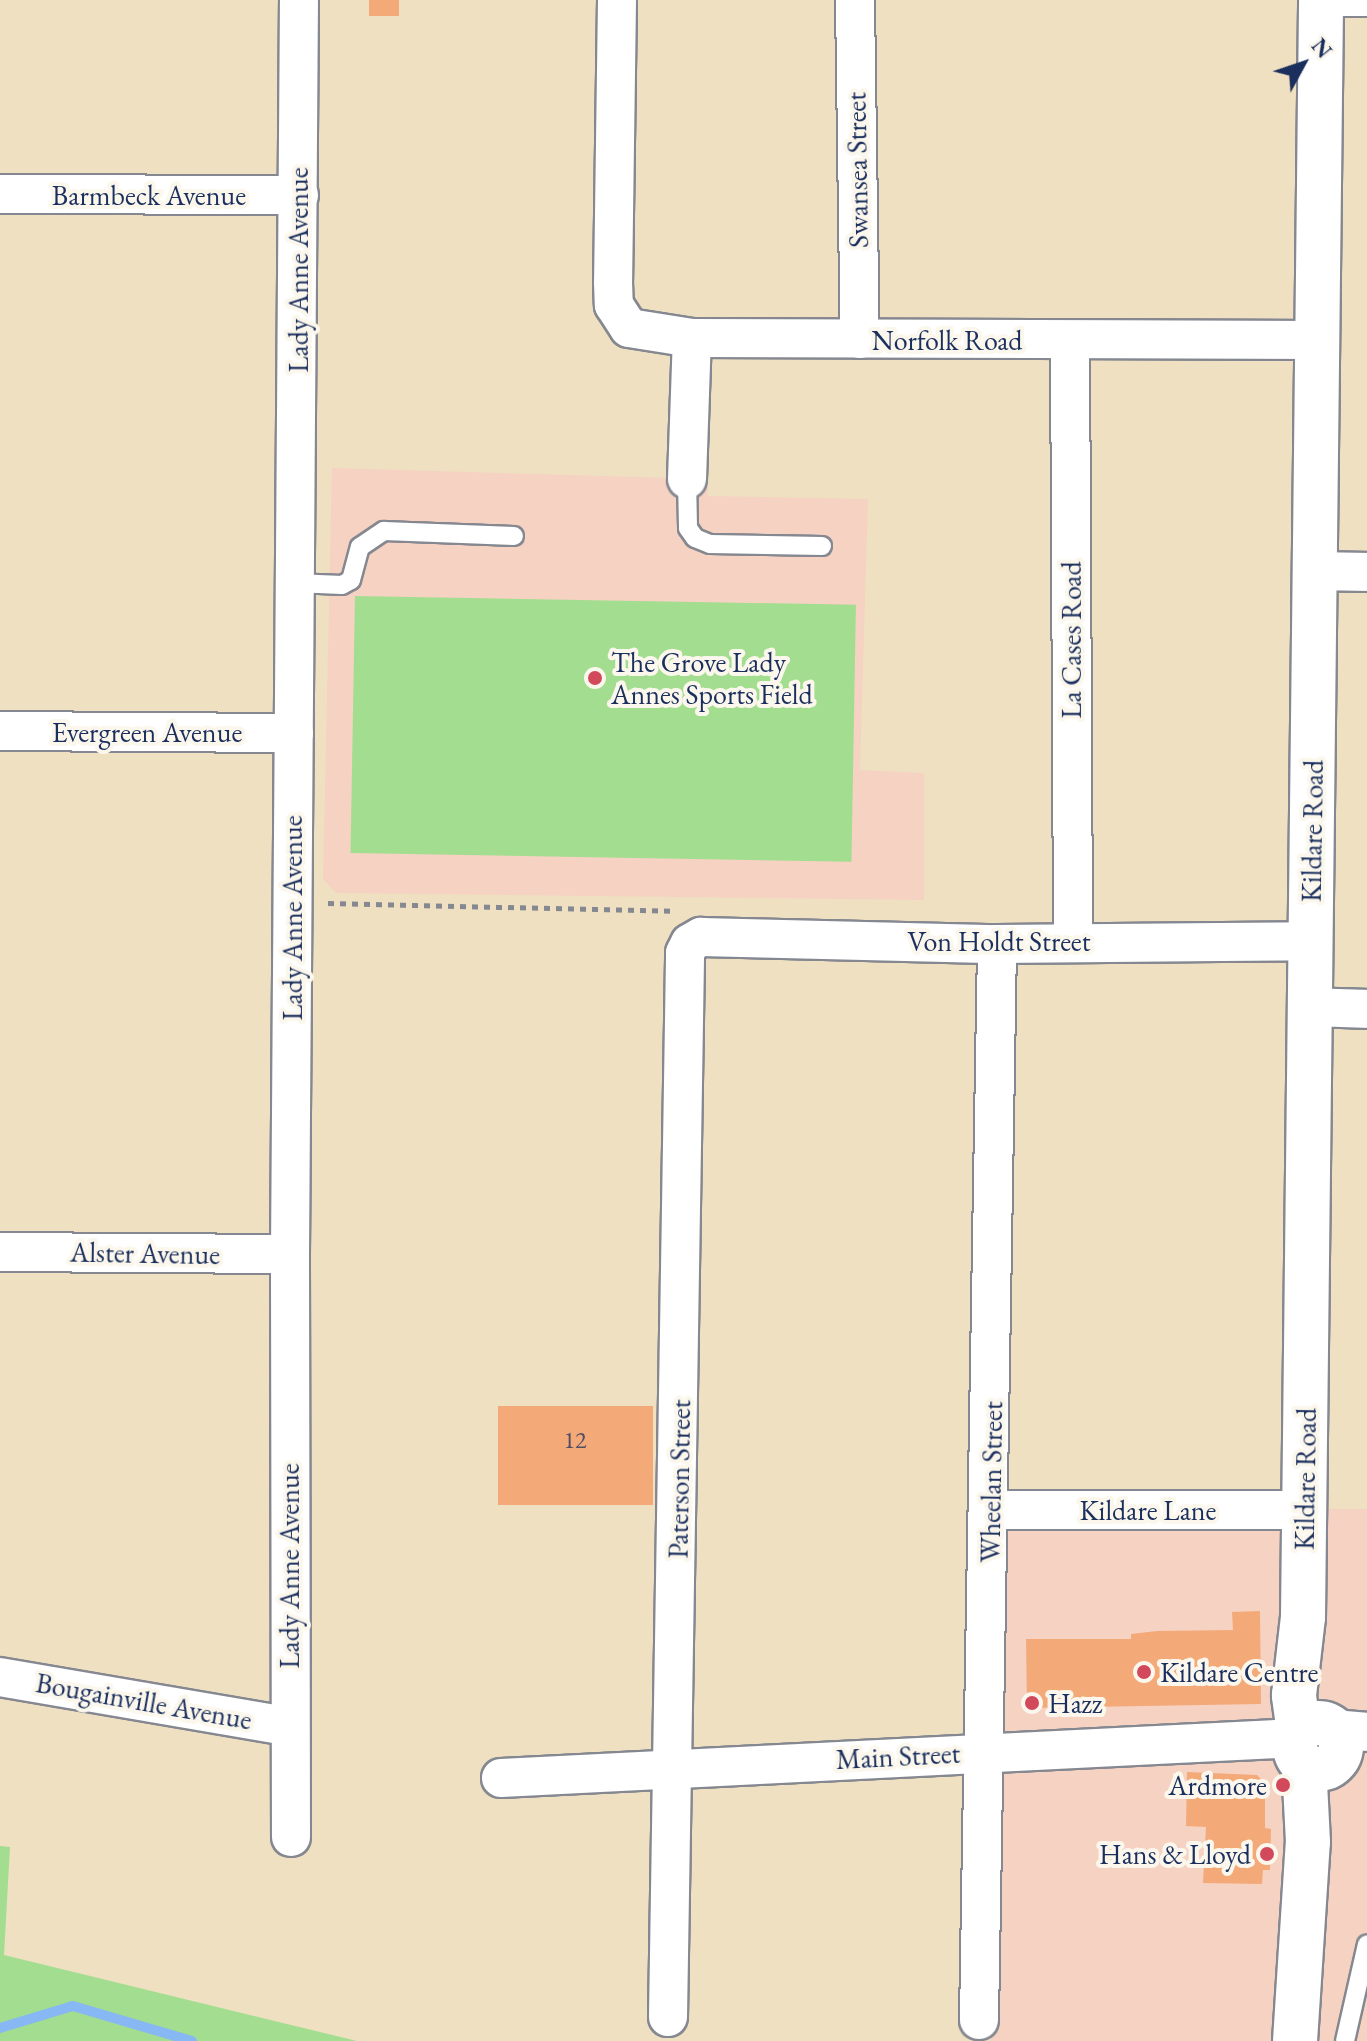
<!DOCTYPE html>
<style>
body{margin:0}
#map{position:relative;width:1367px;height:2041px;overflow:hidden;background:#efe0c1;font-family:"EB Garamond",serif}
div>[style]{position:absolute}
.built>*{inset:0;background:#f5d2c2;transform-origin:0 0}
.green>*{inset:0;background:#a3dd90;transform-origin:0 0}
.stream>*{height:10px;margin:-5px;padding:0 5px;transform-origin:5px;border-radius:5px;background:#87b8f3}
.building>*{inset:0;background:#f3aa78;transform-origin:0 0}
.path>*{height:5px;margin-top:-2.5px;transform-origin:0;background:repeating-linear-gradient(90deg,#858890 0 6px,transparent 0 12px)}
.roads{filter:drop-shadow(2px 0 #858890) drop-shadow(-2px 0 #858890) drop-shadow(0 2px #858890) drop-shadow(0 -2px #858890)}
.service>*{height:18px;margin:-9px;padding:0 9px;transform-origin:9px;border-radius:9px;background:#fff}
.minor>*{height:38px;margin:-19px;padding:0 19px;transform-origin:19px;border-radius:19px;background:#fff}
.tertiary>*{height:44px;margin:-22px;padding:0 22px;transform-origin:22px;border-radius:22px;background:#fff}
.tertiary>.ring{margin:-22px;padding:0;box-sizing:content-box;background:none;border:44px solid #fff;border-radius:50%}
.dots>*{width:22px;height:22px;translate:-50% -50%;box-sizing:border-box;border:4px solid #fbf7ec;border-radius:50%}
span{translate:-50% -50%;white-space:nowrap;text-align:center;line-height:1.15;-webkit-text-stroke:8px #fbf7ec;paint-order:stroke}
.number-label{font-size:24px;color:#514e64}
.number-label span{-webkit-text-stroke-width:0}
.street-label{font-size:28px;color:#1b2f5e}
.poi-label{font-size:28px;color:#1b2f5e}
.left{translate:0 -50%;text-align:left}
.right{translate:-100% -50%;text-align:right}
.north{position:absolute;left:1263px;top:24px;width:80px;height:80px;-webkit-text-stroke:6px #fbf7ec;paint-order:stroke;rotate:50deg;font-size:22px;font-weight:700;line-height:32px;text-align:center;color:#1b2f5e}
.north::after{content:'';display:block;margin:auto;width:28px;height:36px;background:#1b2f5e;clip-path:polygon(50% 0,100% 100%,50% 72%,0 100%)}
</style>
<div id="map">
<div class="built">
<i style="clip-path:polygon(332px 468px,708px 479px,708px 496px,868px 499px,860px 770px,924px 773px,924px 900px,336px 893px,323px 879px)"></i>
<i style="left:1367px;top:1509px;width:532px;height:376px;rotate:90deg"></i>
</div>
<div class="green">
<i style="left:355px;top:596px;width:501px;height:257px;rotate:1deg"></i>
<i style="clip-path:polygon(0 1846px,10px 1847px,4px 1955px,357px 2041px,0 2041px)"></i>
</div>
<div class="stream">
<i style="left:0;top:2028px;width:76px;rotate:-16.8deg"></i>
<i style="left:73px;top:2006px;width:124px;rotate:16.4deg"></i>
</div>
<div class="building">
<i style="left:369px;top:0;width:30px;height:16px"></i>
<i style="left:498px;top:1406px;width:155px;height:99px"></i>
<i style="clip-path:polygon(1260px 1611px,1261px 1704px,1027px 1708px,1026px 1639px,1131px 1639px,1131px 1634px,1157px 1631px,1233px 1630px,1232px 1612px)"></i>
<i style="clip-path:polygon(1187px 1772px,1257px 1775px,1265px 1783px,1265px 1828px,1271px 1829px,1270px 1870px,1263px 1870px,1262px 1884px,1203px 1883px,1206px 1827px,1186px 1826px)"></i>
</div>
<div class="path">
<i style="left:328px;top:903px;width:345px;rotate:1.3deg"></i>
</div>
<div class="roads">
<div class="service">
<i style="left:1321px;top:7px;width:46px"></i>
<i style="left:687px;top:479px;width:49px;rotate:88.8deg"></i>
<i style="left:688px;top:528px;width:12px;rotate:55deg"></i>
<i style="left:695px;top:538px;width:16px;rotate:22deg"></i>
<i style="left:710px;top:544px;width:112px;rotate:1deg"></i>
<i style="left:295px;top:583px;width:47px;rotate:2.4deg"></i>
<i style="left:342px;top:585px;width:10px;rotate:-29deg"></i>
<i style="left:351px;top:580px;width:34px;rotate:-75deg"></i>
<i style="left:360px;top:547px;width:29px;rotate:-34deg"></i>
<i style="left:384px;top:531px;width:130px;rotate:2.2deg"></i>
<i style="left:1345px;top:2041px;width:99px;rotate:-77.2deg"></i>
</div>
<div class="minor">
<i style="left:617px;top:0;width:282px;rotate:90.8deg"></i>
<i style="left:613px;top:282px;width:23px;rotate:88deg"></i>
<i style="left:614px;top:305px;width:27px;rotate:57deg"></i>
<i style="left:629px;top:328px;width:64px;rotate:9deg"></i>
<i style="left:692px;top:338px;width:627px;rotate:0.18deg"></i>
<i style="left:855px;top:0;width:339px;rotate:89.2deg"></i>
<i style="left:0;top:194px;width:299px;rotate:0.2deg"></i>
<i style="left:1070px;top:340px;width:600px;rotate:89.71deg"></i>
<i style="left:687px;top:479px;width:141px;rotate:-88deg"></i>
<i style="left:1317px;top:571px;width:50px;rotate:1.1deg"></i>
<i style="left:0;top:731px;width:294px;rotate:0.4deg"></i>
<i style="left:1308px;top:1007px;width:59px;rotate:1.9deg"></i>
<i style="left:0;top:1252px;width:290px;rotate:0.4deg"></i>
<i style="left:991px;top:1510px;width:314px"></i>
<i style="left:0;top:1677px;width:292px;rotate:9.7deg"></i>
<i style="left:1334px;top:1729px;width:33px;rotate:5deg"></i>
<i style="left:501px;top:1778px;width:777px;rotate:-2.88deg"></i>
<i style="left:1277px;top:1739px;width:18px;rotate:13deg"></i>
<i style="left:291px;top:1837px;width:583px;rotate:-90.1deg"></i>
<i style="left:290px;top:1254px;width:1254px;rotate:-89.59deg"></i>
<i style="left:668px;top:2017px;width:1064px;rotate:-89.08deg"></i>
<i style="left:685px;top:953px;width:11px;rotate:-63deg"></i>
<i style="left:690px;top:943px;width:13px;rotate:-29deg"></i>
<i style="left:701px;top:937px;width:296px;rotate:1.4deg"></i>
<i style="left:997px;top:944px;width:314px;rotate:-0.5deg"></i>
<i style="left:979px;top:2020px;width:1076px;rotate:-89.04deg"></i>
</div>
<div class="tertiary">
<i class="ring" style="left:1295px;top:1723px;width:2px;height:2px"></i>
<i style="left:1299px;top:1732px;width:37px;rotate:-98deg"></i>
<i style="left:1294px;top:1695px;width:79px;rotate:-83.4deg"></i>
<i style="left:1303px;top:1617px;width:1617px;rotate:-89.36deg"></i>
<i style="left:1295px;top:2041px;width:199px;rotate:-86.3deg"></i>
<i style="left:1308px;top:1842px;width:78px;rotate:-92.9deg"></i>
</div>
</div>
<div class="dots">
<i style="left:595px;top:678px;background:#d1495b"></i>
<i style="left:1144px;top:1672px;background:#d1495b"></i>
<i style="left:1032px;top:1703px;background:#d1495b"></i>
<i style="left:1283px;top:1785px;background:#d1495b"></i>
<i style="left:1267px;top:1854px;background:#d1495b"></i>
</div>
<div class="number-label">
<span style="left:575px;top:1440px">12</span>
</div>
<div class="street-label">
<span style="left:857px;top:170px;rotate:-91deg">Swansea Street</span>
<span style="left:149px;top:195px">Barmbeck Avenue</span>
<span style="left:298px;top:270px;rotate:-90deg">Lady Anne Avenue</span>
<span style="left:947px;top:340px">Norfolk Road</span>
<span style="left:1071px;top:640px;rotate:-90deg">La Cases Road</span>
<span style="left:147px;top:732px">Evergreen Avenue</span>
<span style="left:1312px;top:831px;rotate:-89deg">Kildare Road</span>
<span style="left:292px;top:918px;rotate:-90deg">Lady Anne Avenue</span>
<span style="left:999px;top:941px">Von Holdt Street</span>
<span style="left:145px;top:1253px;rotate:1deg">Alster Avenue</span>
<span style="left:679px;top:1479px;rotate:-89deg">Paterson Street</span>
<span style="left:1305px;top:1479px;rotate:-89deg">Kildare Road</span>
<span style="left:991px;top:1482px;rotate:-89deg">Wheelan Street</span>
<span style="left:1148px;top:1510px">Kildare Lane</span>
<span style="left:289px;top:1566px;rotate:-90deg">Lady Anne Avenue</span>
<span style="left:144px;top:1701px;rotate:10deg">Bougainville Avenue</span>
<span style="left:898px;top:1756px;rotate:-3deg">Main Street</span>
</div>
<div class="poi-label">
<span class="left" style="left:611px;top:678px">The Grove Lady<br>Annes Sports Field</span>
<span class="left" style="left:1160px;top:1672px">Kildare Centre</span>
<span class="left" style="left:1048px;top:1703px">Hazz</span>
<span class="right" style="left:1267px;top:1785px">Ardmore</span>
<span class="right" style="left:1251px;top:1854px">Hans &amp; Lloyd</span>
</div>
<div class="north">N</div>
</div>
